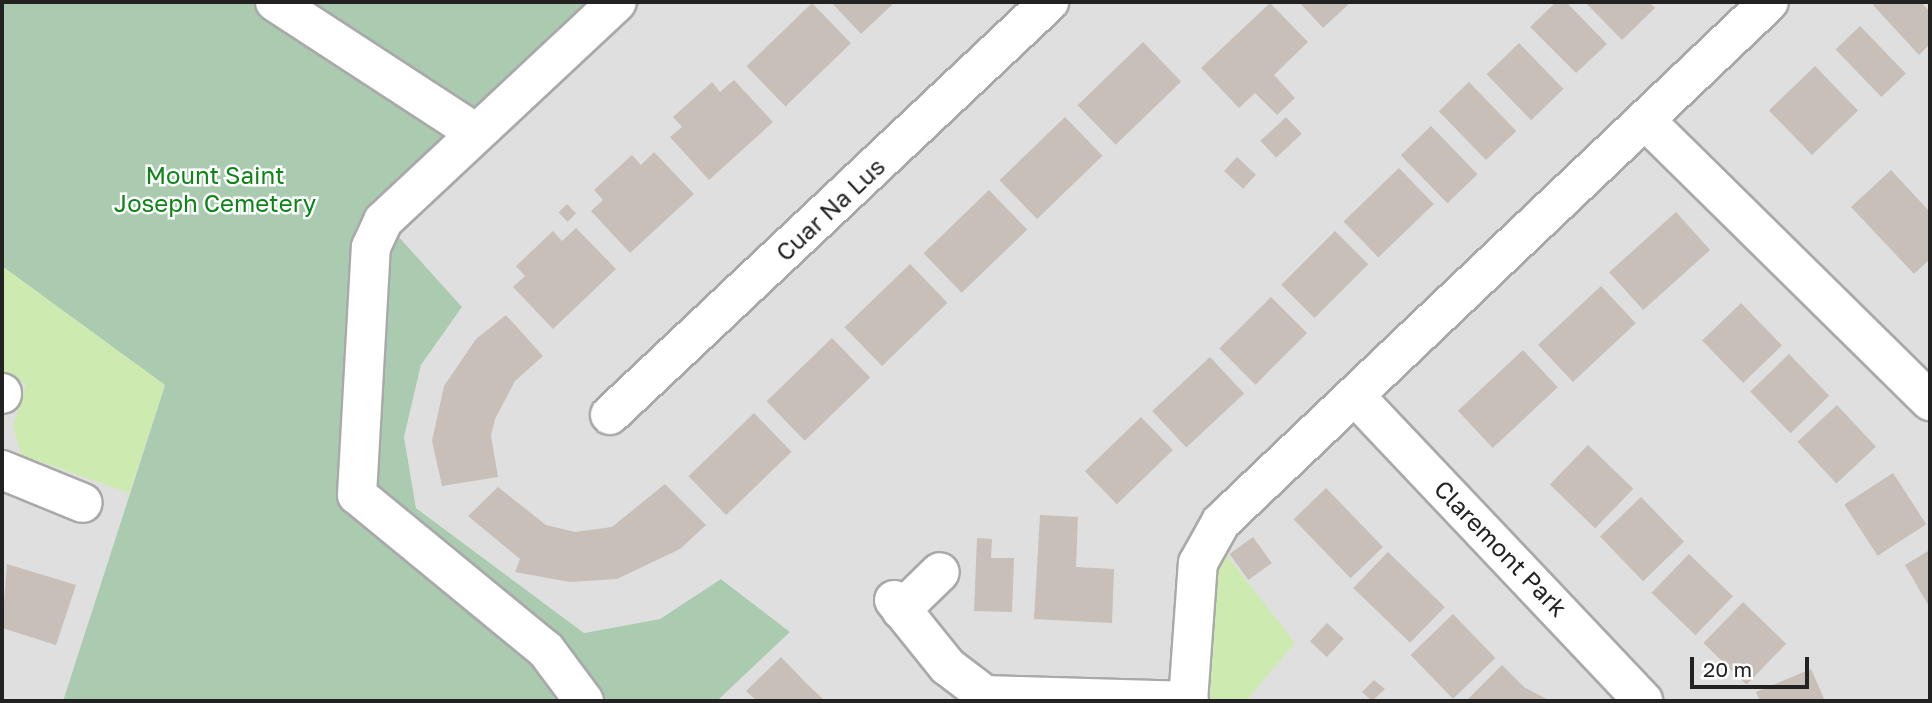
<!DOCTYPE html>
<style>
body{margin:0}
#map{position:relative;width:1932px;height:703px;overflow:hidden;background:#f2efe9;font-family:"Golos Text",sans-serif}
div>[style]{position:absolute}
.residential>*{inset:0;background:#e0dfdf}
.grass>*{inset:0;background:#cdebb0}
.cemetery>*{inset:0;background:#aacbaf}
.building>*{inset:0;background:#c7bfb8;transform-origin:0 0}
.roads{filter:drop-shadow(2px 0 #a9a9a9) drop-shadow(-2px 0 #a9a9a9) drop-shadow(0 2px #a9a9a9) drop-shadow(0 -2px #a9a9a9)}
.minor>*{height:38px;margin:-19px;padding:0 19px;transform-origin:19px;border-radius:19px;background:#fff}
span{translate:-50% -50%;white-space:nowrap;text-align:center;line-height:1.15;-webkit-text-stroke:5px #fff;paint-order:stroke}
.park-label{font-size:24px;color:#0c8416}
.street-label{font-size:24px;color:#222}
.frame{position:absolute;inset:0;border:4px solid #222;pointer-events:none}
.scale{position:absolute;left:1690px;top:657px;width:119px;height:32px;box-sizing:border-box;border:4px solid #222;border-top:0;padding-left:9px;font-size:21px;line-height:24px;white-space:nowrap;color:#222;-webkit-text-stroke:5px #fff;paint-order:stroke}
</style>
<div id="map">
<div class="residential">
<i style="clip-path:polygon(642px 2px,1930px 2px,1930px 701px,717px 701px,790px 632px,722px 579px,660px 619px,584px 633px,416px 508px,404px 437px,421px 365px,462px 307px,398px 236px)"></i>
<i style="clip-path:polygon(2px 266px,165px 385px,63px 701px,2px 701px)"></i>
</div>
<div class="grass">
<i style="clip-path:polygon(2px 266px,165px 385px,129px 493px,21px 455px,13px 426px,26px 384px,2px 373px)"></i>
<i style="clip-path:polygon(1225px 553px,1295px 643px,1246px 701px,1205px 701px,1211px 576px)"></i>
</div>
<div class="cemetery">
<i style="clip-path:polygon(2px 2px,642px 2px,398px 236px,462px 307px,421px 365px,404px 437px,416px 508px,584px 633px,660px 619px,721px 579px,790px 632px,717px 701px,63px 701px,165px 385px,2px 266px)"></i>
</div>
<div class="building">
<i style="clip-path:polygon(831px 2px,895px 2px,861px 34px)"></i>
<i style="clip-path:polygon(1299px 2px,1351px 2px,1323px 28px)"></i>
<i style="clip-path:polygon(1556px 2px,1566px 2px,1607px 44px,1576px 73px,1530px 27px)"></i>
<i style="clip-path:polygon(1585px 2px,1649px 2px,1655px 8px,1622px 40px)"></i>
<i style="clip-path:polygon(1877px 2px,1921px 2px,1930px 12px,1930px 44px,1919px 55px,1873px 5px)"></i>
<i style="left:812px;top:3px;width:56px;height:91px;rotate:46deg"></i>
<i style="clip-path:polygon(1270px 3px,1308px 42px,1274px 75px,1295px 98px,1277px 115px,1255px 93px,1239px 108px,1201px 68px)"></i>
<i style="left:1860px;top:26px;width:66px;height:34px;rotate:46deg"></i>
<i style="left:1143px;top:42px;width:55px;height:91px;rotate:46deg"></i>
<i style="left:1519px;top:43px;width:64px;height:45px;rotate:46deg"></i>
<i style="left:1815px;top:66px;width:62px;height:64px;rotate:46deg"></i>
<i style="clip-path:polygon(734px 80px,773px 122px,709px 180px,670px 137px,682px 127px,673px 117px,712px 82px,720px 92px)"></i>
<i style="left:1469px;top:82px;width:68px;height:42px;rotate:46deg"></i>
<i style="left:1065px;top:117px;width:54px;height:91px;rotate:46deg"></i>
<i style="left:1286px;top:117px;width:23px;height:35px;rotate:47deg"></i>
<i style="left:1431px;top:126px;width:67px;height:42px;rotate:46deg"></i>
<i style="clip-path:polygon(654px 152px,694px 194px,630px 253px,591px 211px,603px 200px,594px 190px,632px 155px,641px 165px)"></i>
<i style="left:1237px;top:157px;width:26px;height:19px;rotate:43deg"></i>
<i style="left:1399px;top:168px;width:50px;height:77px;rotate:46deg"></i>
<i style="clip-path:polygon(1891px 170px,1930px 212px,1930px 259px,1914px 274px,1851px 207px)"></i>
<i style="left:989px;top:190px;width:55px;height:91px;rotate:46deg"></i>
<i style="left:567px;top:204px;width:13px;height:12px;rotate:45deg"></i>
<i style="left:1676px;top:212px;width:51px;height:90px;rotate:48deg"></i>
<i style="clip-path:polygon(576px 228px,616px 269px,553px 329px,513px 287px,525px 276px,516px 266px,553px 231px,562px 241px)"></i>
<i style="left:1335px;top:231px;width:47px;height:76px;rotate:45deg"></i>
<i style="left:910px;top:264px;width:54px;height:91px;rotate:46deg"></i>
<i style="left:1601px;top:286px;width:51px;height:86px;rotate:47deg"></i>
<i style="left:1271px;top:297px;width:51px;height:73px;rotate:45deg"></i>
<i style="left:1741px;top:303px;width:59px;height:54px;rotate:46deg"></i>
<i style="clip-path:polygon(506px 315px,543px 356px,515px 381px,495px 419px,491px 436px,498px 477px,442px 486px,432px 441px,444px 386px,476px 339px)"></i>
<i style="left:832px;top:338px;width:55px;height:91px;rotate:46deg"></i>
<i style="left:1523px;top:350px;width:51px;height:89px;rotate:47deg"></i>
<i style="left:1789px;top:354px;width:58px;height:54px;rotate:46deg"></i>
<i style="left:1210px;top:357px;width:50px;height:79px;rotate:47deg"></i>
<i style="left:1837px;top:405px;width:57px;height:54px;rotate:47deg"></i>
<i style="left:754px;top:413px;width:54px;height:91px;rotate:46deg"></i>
<i style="left:1141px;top:417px;width:46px;height:78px;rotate:46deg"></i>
<i style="left:1588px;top:445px;width:63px;height:55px;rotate:44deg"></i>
<i style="left:1893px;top:473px;width:61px;height:58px;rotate:57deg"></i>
<i style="clip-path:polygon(665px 484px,706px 525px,680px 549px,617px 579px,570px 582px,515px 572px,520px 559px,468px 516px,498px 487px,546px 525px,575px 532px,612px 527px)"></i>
<i style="left:1326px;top:488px;width:82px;height:45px;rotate:46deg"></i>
<i style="left:1641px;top:497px;width:62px;height:57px;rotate:46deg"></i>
<i style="clip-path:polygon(1040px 515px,1078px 517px,1076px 567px,1114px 569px,1112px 623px,1034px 619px)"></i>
<i style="left:1253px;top:537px;width:32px;height:29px;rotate:54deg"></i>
<i style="clip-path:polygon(977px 538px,992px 539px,991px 558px,1014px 558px,1012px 612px,974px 611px)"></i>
<i style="clip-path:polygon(1930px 550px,1930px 608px,1905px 565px)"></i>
<i style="left:1388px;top:552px;width:79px;height:50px;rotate:44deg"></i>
<i style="left:1689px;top:554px;width:61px;height:54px;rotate:44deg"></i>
<i style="clip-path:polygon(7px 564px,76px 585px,56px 645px,2px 628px)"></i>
<i style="left:1743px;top:602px;width:60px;height:57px;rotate:44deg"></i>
<i style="left:1453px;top:614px;width:61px;height:59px;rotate:46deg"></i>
<i style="left:1327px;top:623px;width:23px;height:25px;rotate:43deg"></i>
<i style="clip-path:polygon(781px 657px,806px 683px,825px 701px,757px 701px,746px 691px)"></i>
<i style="clip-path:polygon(1502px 665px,1524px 687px,1550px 701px,1466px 701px)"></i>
<i style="clip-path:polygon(1811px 669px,1825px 701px,1760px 701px,1756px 692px)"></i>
<i style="clip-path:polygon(1374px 680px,1385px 689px,1372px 701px,1362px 692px)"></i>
</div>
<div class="roads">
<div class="minor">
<i style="left:275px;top:2px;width:240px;rotate:33.1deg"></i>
<i style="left:1646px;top:121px;width:399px;rotate:44.6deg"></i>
<i style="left:2px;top:394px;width:1px;rotate:-90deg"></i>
<i style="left:1356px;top:397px;width:418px;rotate:46.6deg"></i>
<i style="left:610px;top:415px;width:603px;rotate:-43.25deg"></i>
<i style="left:2px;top:470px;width:87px;rotate:22.2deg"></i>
<i style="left:894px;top:600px;width:85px;rotate:51.2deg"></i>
<i style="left:947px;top:666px;width:48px;rotate:37.3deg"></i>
<i style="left:985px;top:695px;width:204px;rotate:1.7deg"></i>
<i style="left:901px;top:610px;width:54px;rotate:-44.3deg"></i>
<i style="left:584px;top:701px;width:64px;rotate:-126.7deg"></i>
<i style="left:546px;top:650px;width:244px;rotate:-140.6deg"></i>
<i style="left:357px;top:495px;width:248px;rotate:-86.8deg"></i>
<i style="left:371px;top:247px;width:29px;rotate:-65deg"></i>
<i style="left:383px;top:221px;width:320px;rotate:-43.1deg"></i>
<i style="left:1188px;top:701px;width:138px;rotate:-85.9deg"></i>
<i style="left:1198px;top:563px;width:47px;rotate:-60.7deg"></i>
<i style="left:1221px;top:522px;width:755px;rotate:-43.5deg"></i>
</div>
</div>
<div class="park-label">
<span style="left:215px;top:189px">Mount Saint<br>Joseph Cemetery</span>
</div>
<div class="street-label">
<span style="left:830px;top:209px;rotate:-43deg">Cuar Na Lus</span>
<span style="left:1501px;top:548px;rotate:46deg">Claremont Park</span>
</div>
<div class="frame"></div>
<div class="scale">20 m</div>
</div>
